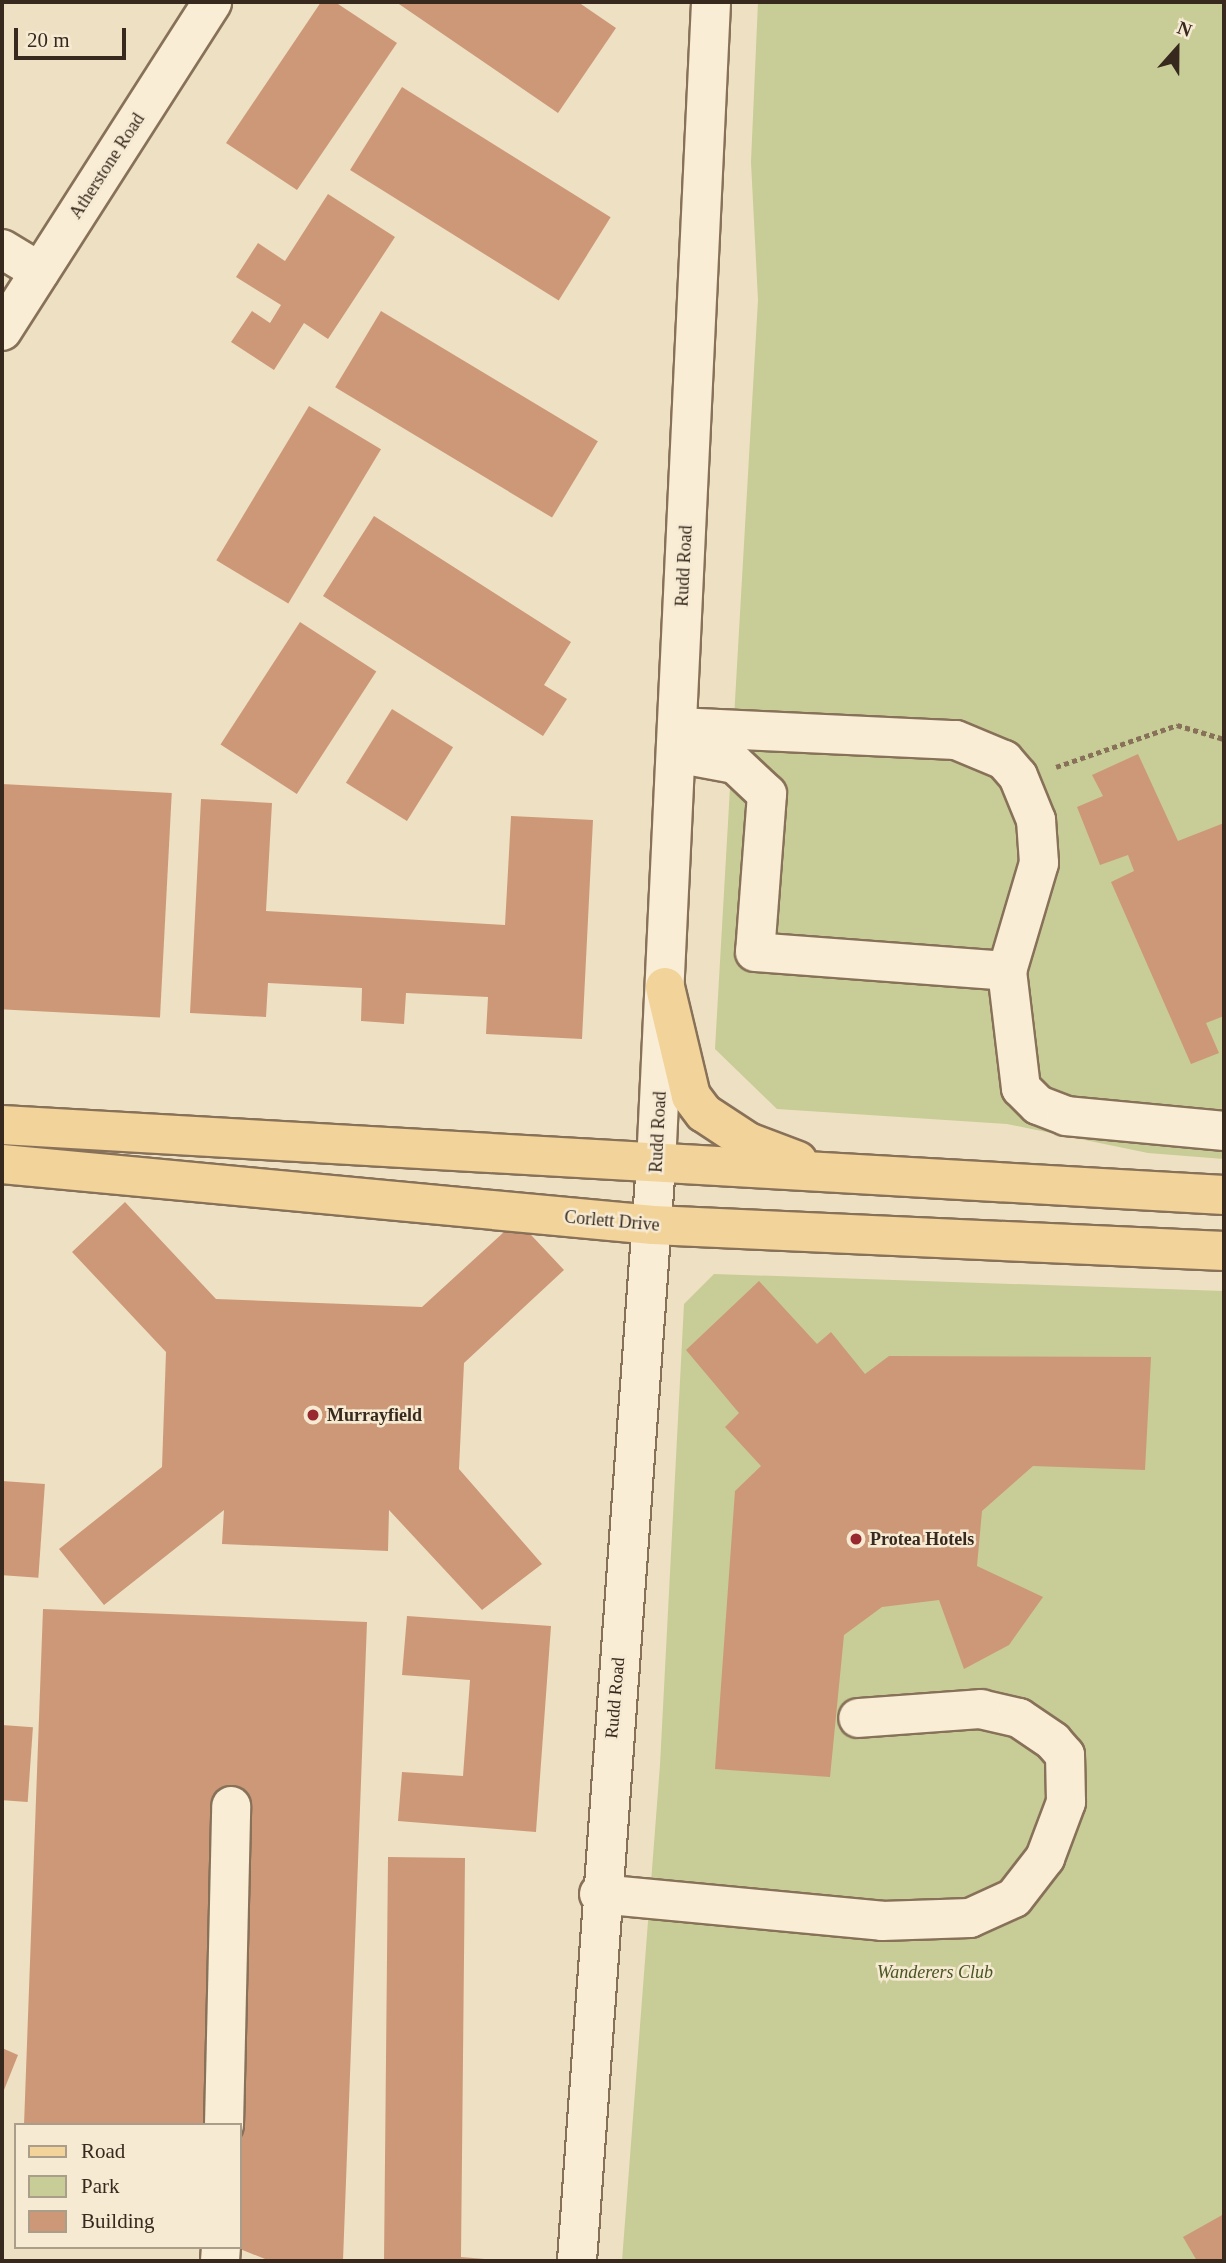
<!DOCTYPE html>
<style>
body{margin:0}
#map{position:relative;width:1226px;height:2263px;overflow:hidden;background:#eee0c2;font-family:Georgia,serif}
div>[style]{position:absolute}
.green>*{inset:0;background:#c8cc96}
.building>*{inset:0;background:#cd9878;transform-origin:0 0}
.path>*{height:4.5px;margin-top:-2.25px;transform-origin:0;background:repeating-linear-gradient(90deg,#887159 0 5px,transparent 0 8.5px)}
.roads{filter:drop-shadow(2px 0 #887159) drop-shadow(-2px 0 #887159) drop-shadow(0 2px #887159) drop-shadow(0 -2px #887159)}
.minor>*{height:38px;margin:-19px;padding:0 19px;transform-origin:19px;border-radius:19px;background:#f9edd6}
.major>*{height:38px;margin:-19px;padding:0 19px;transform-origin:19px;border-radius:19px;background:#f2d39a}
.dots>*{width:19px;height:19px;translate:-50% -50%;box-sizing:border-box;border:4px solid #f6ead2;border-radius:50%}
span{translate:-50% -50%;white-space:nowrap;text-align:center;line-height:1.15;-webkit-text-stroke:5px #f6ead2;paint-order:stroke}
.street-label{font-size:18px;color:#38291e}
.poi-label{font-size:18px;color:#38291e;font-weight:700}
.left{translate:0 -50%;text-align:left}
.park-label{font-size:18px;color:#4a5524;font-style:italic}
.frame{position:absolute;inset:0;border:4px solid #38291e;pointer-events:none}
.legend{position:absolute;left:14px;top:2123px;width:228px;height:126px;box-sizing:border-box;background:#f6ead2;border:2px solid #aa9d8a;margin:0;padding:9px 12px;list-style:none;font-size:21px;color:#38291e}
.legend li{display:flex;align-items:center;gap:14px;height:35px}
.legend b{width:35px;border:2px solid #aa9d8a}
.north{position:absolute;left:1142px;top:14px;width:70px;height:70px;-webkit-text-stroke:5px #f6ead2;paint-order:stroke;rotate:21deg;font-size:19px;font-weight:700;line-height:28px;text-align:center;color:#38291e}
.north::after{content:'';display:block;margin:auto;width:24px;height:32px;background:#38291e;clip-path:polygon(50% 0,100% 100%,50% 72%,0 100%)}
.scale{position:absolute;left:14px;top:28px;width:112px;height:32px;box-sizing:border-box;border:4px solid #38291e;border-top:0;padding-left:9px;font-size:21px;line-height:24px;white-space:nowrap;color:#38291e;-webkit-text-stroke:5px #f6ead2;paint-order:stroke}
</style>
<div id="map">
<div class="green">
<i style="clip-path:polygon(758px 2px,1224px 2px,1224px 1159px,1148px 1153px,1007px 1124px,777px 1109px,715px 1049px,758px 300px,751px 162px)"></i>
<i style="clip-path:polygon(714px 1274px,1224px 1291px,1224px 2261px,622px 2261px,660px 1765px,684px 1304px)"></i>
</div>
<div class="building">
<i style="clip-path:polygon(321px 2px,335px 2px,397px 43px,297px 190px,226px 143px)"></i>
<i style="clip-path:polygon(396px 2px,578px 2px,616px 28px,558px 113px)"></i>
<i style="left:402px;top:87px;width:246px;height:98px;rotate:32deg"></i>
<i style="clip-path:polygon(328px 194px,395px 237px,328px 339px,304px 323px,274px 370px,231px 342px,252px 311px,270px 323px,281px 305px,236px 277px,258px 243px,285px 261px)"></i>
<i style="left:381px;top:311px;width:253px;height:89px;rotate:31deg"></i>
<i style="left:309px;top:406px;width:84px;height:180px;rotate:31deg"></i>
<i style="clip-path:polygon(374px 516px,571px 642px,544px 685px,567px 699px,543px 736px,323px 596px)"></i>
<i style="left:300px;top:622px;width:91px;height:146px;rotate:33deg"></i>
<i style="left:392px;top:709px;width:72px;height:87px;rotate:32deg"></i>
<i style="clip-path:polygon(1138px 754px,1178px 841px,1224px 823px,1224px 1016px,1206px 1023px,1219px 1053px,1191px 1064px,1111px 882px,1134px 871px,1128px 855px,1100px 865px,1077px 807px,1103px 796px,1092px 775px)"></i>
<i style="left:2px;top:784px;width:170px;height:225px;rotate:3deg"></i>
<i style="clip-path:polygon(201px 799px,272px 803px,266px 911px,505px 925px,511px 816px,593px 820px,582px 1039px,486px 1034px,488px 997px,406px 993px,404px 1024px,361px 1021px,362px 988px,268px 983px,266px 1017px,190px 1013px)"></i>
<i style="clip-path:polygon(125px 1202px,216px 1299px,422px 1307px,517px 1220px,564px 1270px,464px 1363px,459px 1469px,542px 1564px,482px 1610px,389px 1510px,388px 1551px,222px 1544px,224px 1510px,104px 1605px,59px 1549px,162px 1467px,166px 1352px,72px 1252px)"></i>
<i style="clip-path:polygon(759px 1281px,817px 1344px,831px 1332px,865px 1374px,889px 1356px,1151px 1357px,1145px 1470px,1033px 1466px,982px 1511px,977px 1566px,1043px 1597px,1009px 1645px,964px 1669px,939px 1600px,882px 1607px,844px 1635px,830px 1777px,715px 1769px,735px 1491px,761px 1466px,725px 1427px,739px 1413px,686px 1350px)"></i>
<i style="left:2px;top:1481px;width:43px;height:94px;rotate:4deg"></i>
<i style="clip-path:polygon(43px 1609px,367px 1622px,343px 2261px,270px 2261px,240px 2249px,240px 2125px,24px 2125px)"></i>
<i style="clip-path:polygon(407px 1616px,551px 1626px,536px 1832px,398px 1821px,402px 1772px,463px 1776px,470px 1680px,402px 1675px)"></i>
<i style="left:2px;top:1725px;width:31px;height:75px;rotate:4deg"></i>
<i style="clip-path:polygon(388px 1857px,465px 1858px,461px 2257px,509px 2261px,384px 2261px)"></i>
<i style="clip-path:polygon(2px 2048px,18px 2055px,2px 2095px)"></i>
<i style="clip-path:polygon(1224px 2214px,1224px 2261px,1197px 2261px,1183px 2237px)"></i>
</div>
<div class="path">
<i style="left:1056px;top:767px;width:128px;rotate:-19.1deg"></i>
<i style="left:1177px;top:725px;width:49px;rotate:16.6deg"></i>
</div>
<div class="roads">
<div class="minor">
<i style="left:2px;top:249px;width:44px;rotate:31.2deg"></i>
<i style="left:2px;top:331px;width:390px;rotate:-57.4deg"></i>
<i style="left:677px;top:727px;width:279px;rotate:2.7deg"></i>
<i style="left:956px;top:740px;width:52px;rotate:22.6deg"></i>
<i style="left:1004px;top:760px;width:21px;rotate:49deg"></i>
<i style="left:1018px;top:776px;width:48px;rotate:67.8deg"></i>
<i style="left:1036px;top:820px;width:43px;rotate:86deg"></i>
<i style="left:1039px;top:863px;width:113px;rotate:106.5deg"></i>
<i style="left:1007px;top:971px;width:118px;rotate:83.2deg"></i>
<i style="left:1021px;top:1088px;width:24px;rotate:45deg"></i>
<i style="left:1038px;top:1105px;width:30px;rotate:21deg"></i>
<i style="left:1066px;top:1116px;width:159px;rotate:5.4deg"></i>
<i style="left:676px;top:753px;width:60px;rotate:10.6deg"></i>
<i style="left:735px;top:764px;width:44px;rotate:43.2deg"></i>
<i style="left:767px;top:794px;width:158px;rotate:94.3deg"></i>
<i style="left:755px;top:952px;width:253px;rotate:4.3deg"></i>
<i style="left:599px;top:1894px;width:284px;rotate:5.4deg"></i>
<i style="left:882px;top:1921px;width:88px;rotate:-2deg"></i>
<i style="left:970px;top:1918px;width:48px;rotate:-24.4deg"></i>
<i style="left:1014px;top:1898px;width:51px;rotate:-52.2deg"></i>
<i style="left:1045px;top:1858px;width:60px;rotate:-69.4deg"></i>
<i style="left:1066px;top:1802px;width:47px;rotate:-91.2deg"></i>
<i style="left:1065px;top:1755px;width:18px;rotate:-131deg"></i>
<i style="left:1053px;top:1741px;width:41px;rotate:-145.9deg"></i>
<i style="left:1019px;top:1718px;width:39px;rotate:-167deg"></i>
<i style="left:981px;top:1709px;width:123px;rotate:175.8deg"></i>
<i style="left:224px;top:2125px;width:319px;rotate:-88.7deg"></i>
<i style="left:220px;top:2261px;width:14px;rotate:-86deg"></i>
<i style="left:577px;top:2261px;width:1099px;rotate:-85.88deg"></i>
<i style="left:656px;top:1165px;width:1164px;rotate:-87.29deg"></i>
</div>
<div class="major">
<i style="left:665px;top:987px;width:112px;rotate:76.6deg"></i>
<i style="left:691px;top:1096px;width:21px;rotate:53deg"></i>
<i style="left:704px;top:1113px;width:53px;rotate:33.4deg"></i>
<i style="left:748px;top:1142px;width:53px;rotate:20.8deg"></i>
<i style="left:2px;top:1125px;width:1224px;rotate:3.28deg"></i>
<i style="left:2px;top:1164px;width:654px;rotate:5.35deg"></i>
<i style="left:653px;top:1225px;width:572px;rotate:2.61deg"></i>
</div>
</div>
<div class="dots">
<i style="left:313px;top:1415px;background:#98292e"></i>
<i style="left:856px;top:1539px;background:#98292e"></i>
</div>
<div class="street-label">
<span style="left:107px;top:166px;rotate:-57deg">Atherstone Road</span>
<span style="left:684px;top:566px;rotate:-87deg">Rudd Road</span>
<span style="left:658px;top:1132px;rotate:-87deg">Rudd Road</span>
<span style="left:612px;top:1221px;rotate:5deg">Corlett Drive</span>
<span style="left:615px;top:1698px;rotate:-85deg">Rudd Road</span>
</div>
<div class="poi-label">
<span class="left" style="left:327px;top:1415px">Murrayfield</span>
<span class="left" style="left:870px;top:1539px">Protea Hotels</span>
</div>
<div class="park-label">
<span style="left:935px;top:1972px">Wanderers Club</span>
</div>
<div class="frame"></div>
<ul class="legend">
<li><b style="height:9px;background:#f2d39a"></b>Road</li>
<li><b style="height:19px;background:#c8cc96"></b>Park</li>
<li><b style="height:19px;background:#cd9878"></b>Building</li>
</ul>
<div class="north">N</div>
<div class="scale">20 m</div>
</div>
